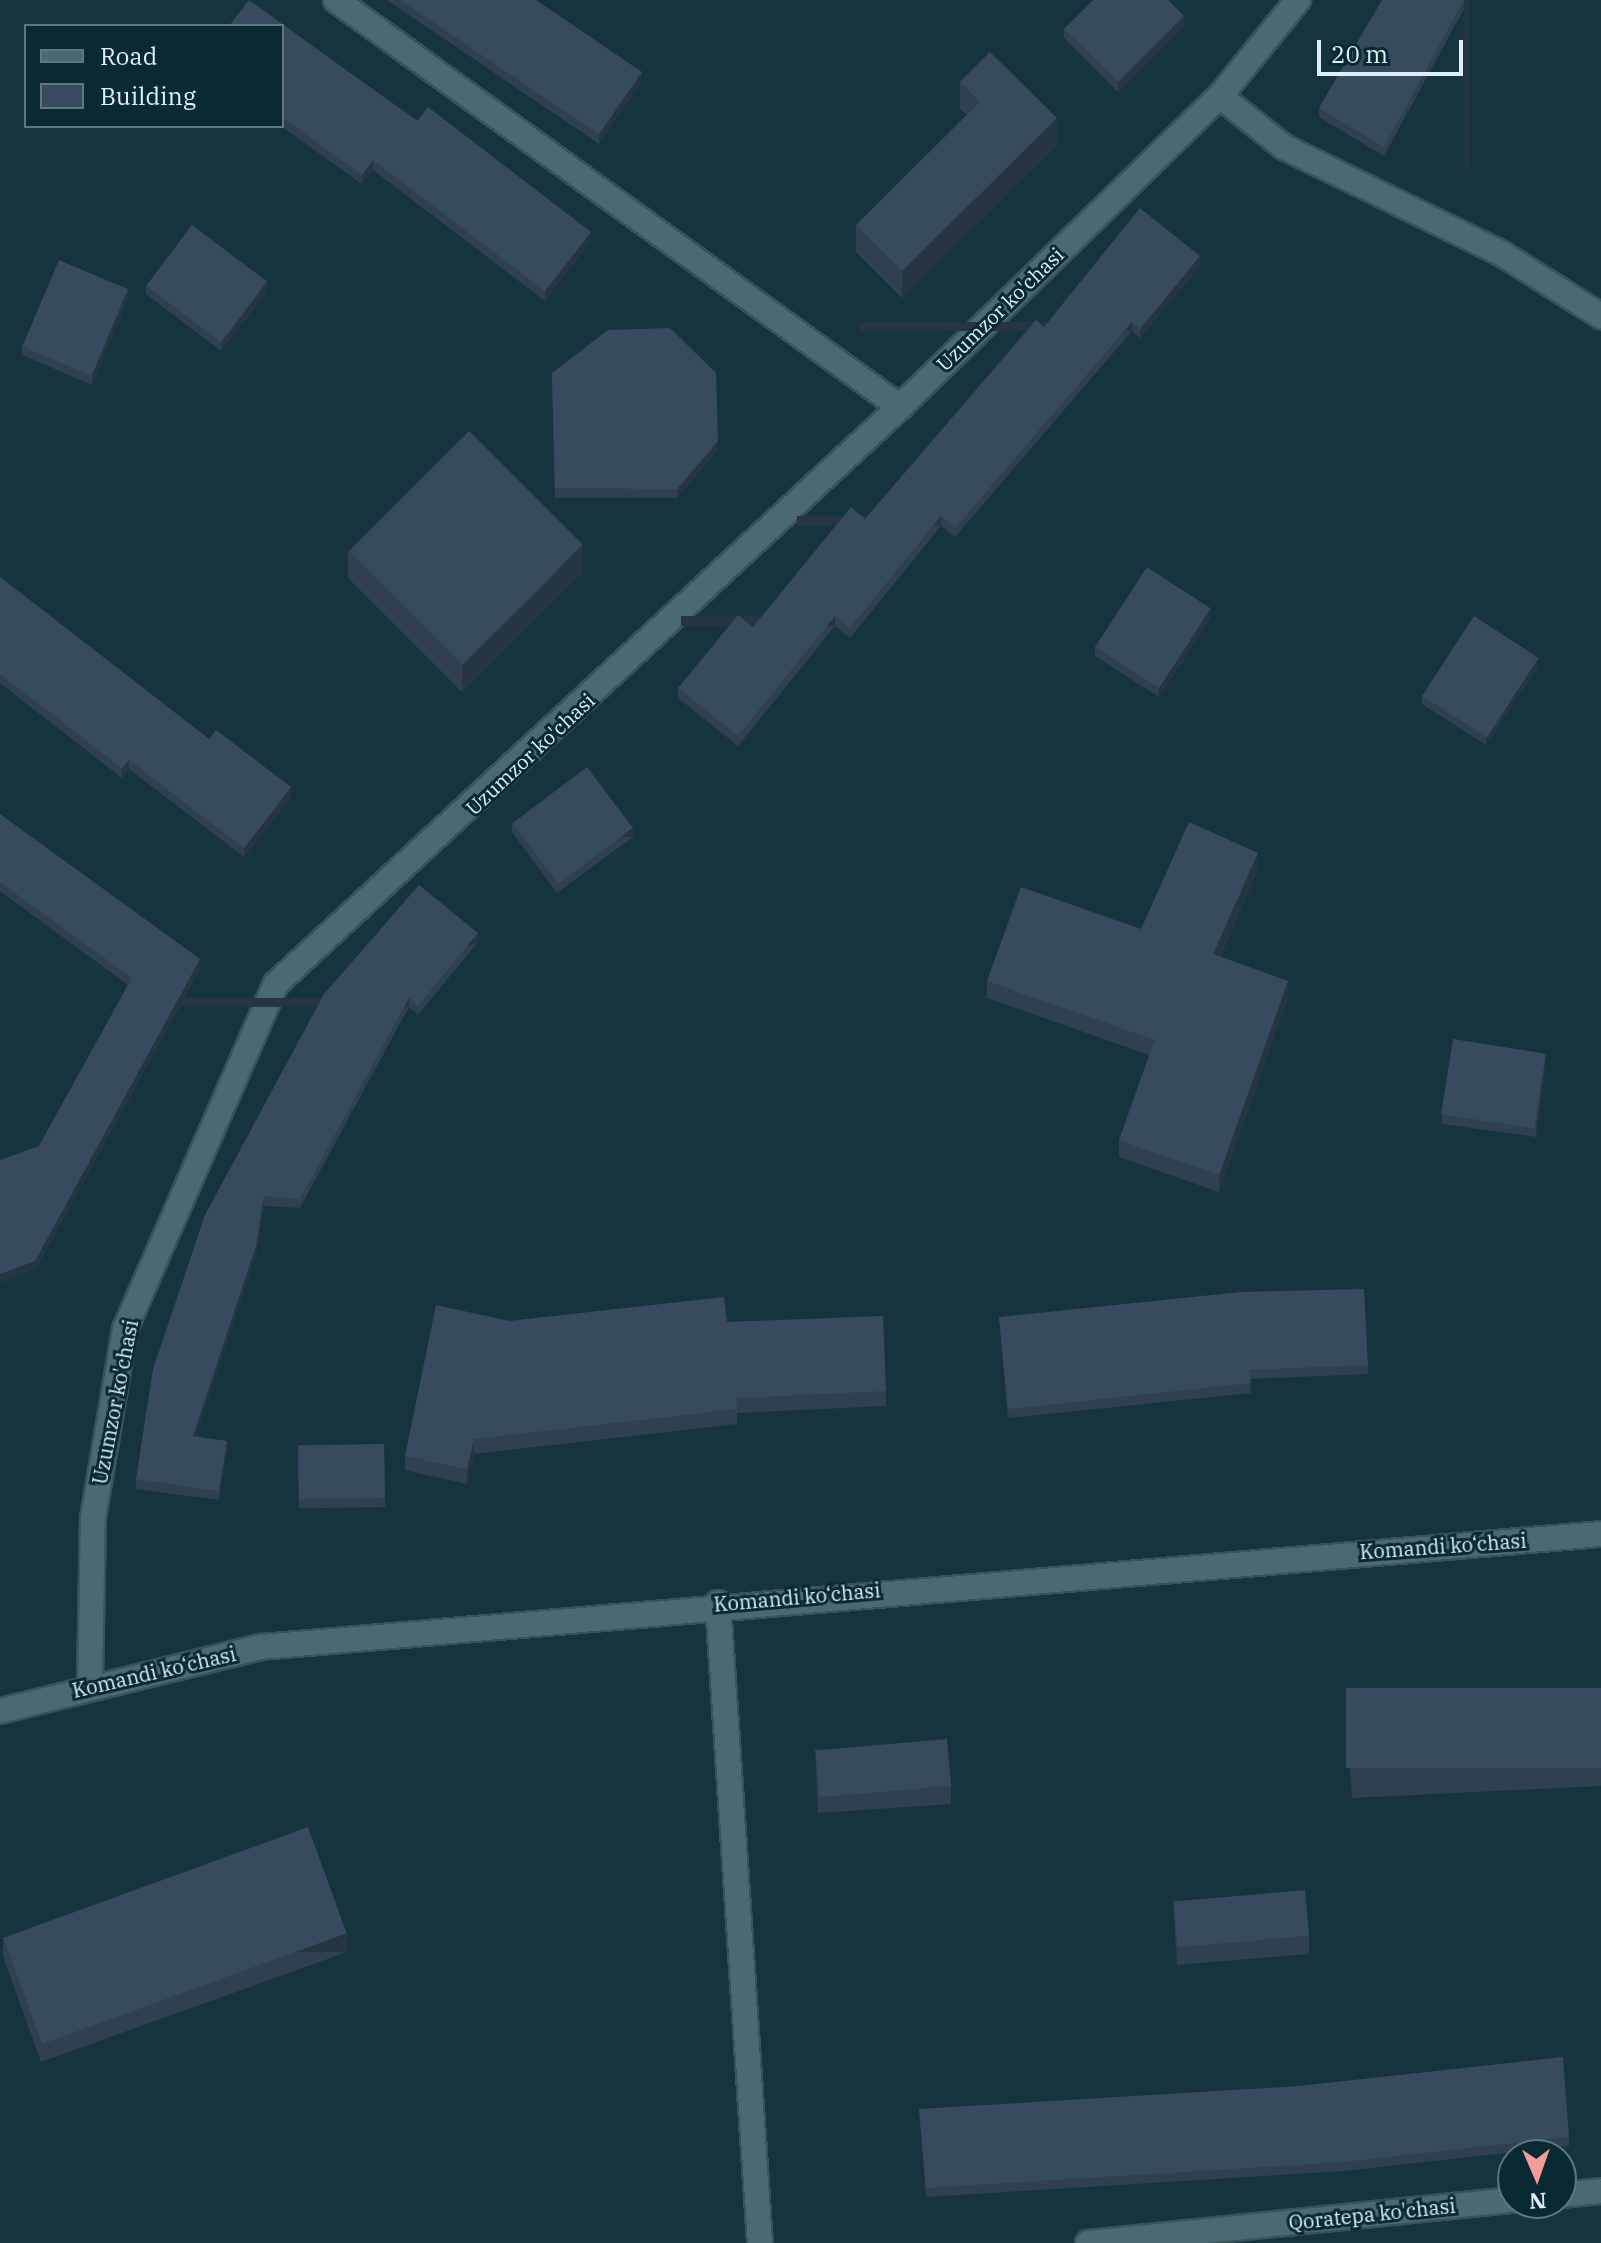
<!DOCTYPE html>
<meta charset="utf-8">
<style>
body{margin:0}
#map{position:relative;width:1601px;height:2243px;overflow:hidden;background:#15343d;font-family:"IBM Plex Serif",serif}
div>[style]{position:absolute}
.roads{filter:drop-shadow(2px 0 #395259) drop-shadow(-2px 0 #395259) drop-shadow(0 2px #395259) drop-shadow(0 -2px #395259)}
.street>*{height:24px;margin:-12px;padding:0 12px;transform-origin:12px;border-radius:12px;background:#496973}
.secondary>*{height:24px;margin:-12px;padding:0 12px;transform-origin:12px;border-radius:12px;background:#496973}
.wall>*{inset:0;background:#304051;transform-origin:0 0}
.shaded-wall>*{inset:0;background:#273442;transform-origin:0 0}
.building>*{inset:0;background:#384a5e;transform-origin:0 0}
span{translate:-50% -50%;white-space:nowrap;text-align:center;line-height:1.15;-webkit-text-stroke:6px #092a32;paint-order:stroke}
.street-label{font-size:20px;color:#ddeef4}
.legend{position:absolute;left:24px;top:24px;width:260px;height:104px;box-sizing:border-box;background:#092a32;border:2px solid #5e7880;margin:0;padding:10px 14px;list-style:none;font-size:24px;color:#ddeef4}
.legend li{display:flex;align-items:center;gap:16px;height:40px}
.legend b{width:40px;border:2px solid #5e7880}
.north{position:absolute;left:1497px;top:2139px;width:80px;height:80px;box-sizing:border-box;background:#092a32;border:2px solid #5e7880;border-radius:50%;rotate:178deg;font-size:22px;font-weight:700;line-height:32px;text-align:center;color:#ddeef4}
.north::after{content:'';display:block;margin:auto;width:28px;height:36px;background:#f59c96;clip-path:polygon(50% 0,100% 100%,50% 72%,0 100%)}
.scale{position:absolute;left:1317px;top:40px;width:146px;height:36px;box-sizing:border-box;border:4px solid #ddeef4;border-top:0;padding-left:10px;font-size:24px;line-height:28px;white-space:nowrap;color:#ddeef4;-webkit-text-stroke:6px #092a32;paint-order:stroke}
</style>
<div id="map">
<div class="roads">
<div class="street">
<i style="left:336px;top:0;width:696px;rotate:35.82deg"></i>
<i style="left:1220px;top:96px;width:82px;rotate:38.6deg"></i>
<i style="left:1284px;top:147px;width:245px;rotate:26.1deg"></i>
<i style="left:1504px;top:255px;width:115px;rotate:32.2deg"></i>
<i style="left:718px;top:1603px;width:641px;rotate:86.25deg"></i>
<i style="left:90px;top:1685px;width:167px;rotate:-89deg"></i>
<i style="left:93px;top:1518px;width:192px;rotate:-80.4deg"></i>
<i style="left:125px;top:1329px;width:377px;rotate:-66.4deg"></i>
<i style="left:276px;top:984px;width:850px;rotate:-42.76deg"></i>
<i style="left:900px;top:407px;width:446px;rotate:-44.2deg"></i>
<i style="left:1220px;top:96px;width:124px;rotate:-50.9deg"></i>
<i style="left:1561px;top:2195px;width:40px;rotate:-5.7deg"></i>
<i style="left:1088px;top:2243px;width:427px;rotate:-5.8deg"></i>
</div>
<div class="secondary">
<i style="left:0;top:1711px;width:269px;rotate:-13.8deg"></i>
<i style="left:261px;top:1647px;width:1345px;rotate:-4.82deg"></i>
</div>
</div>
<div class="wall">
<i style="clip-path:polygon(387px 0,536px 0,642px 81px,599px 144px)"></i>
<i style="clip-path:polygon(1382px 0,1469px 0,1384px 156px,1319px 117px,1319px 108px)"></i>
<i style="clip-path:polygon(282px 26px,591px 241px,545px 301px,373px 170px,362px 184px,281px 126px)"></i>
<i style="clip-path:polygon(1184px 26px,1118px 92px,1064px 38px,1064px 29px)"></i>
<i style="clip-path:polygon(960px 82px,1057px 145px,902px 298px,856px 252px,856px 225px,967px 115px,960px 109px)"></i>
<i style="clip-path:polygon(1200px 266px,1140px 338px,1132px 331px,955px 537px,941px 526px,850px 638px,835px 626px,738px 746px,678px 698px,678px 688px,753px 627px,865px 519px,1044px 327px)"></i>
<i style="clip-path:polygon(146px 285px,267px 292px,221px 351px,146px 294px)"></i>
<i style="clip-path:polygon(128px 298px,92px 385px,22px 355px,22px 346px)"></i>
<i style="clip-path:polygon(552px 373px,718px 450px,677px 498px,555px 498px)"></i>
<i style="clip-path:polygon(348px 551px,583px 572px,462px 692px,348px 578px)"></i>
<i style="clip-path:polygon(0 577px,209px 739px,291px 797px,244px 857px,129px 769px,122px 778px,0 683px)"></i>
<i style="clip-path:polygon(1211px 618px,1159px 697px,1095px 656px,1095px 646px)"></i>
<i style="clip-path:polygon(1538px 667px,1486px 745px,1422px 704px,1422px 695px)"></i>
<i style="clip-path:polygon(0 814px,200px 969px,35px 1270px,39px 1146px,128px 985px,0 891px)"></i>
<i style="clip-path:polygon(512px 822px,633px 837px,557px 893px,512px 832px)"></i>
<i style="clip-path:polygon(1258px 870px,1220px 957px,1288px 998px,1219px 1192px,1119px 1157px,1119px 1140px,1149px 1055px,987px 998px,987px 981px,1141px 929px)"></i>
<i style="clip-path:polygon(478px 942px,418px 1015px,409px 1007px,300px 1208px,264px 1206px,256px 1255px,196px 1436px,227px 1450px,219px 1500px,136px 1489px,136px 1479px,324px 994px)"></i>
<i style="clip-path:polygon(1546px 1062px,1536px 1137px,1442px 1124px,1442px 1114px)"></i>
<i style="clip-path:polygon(999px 1317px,1368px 1365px,1368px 1374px,1250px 1379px,1251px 1393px,1008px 1418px)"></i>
<i style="clip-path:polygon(509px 1321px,727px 1322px,886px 1391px,886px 1406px,737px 1413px,737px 1424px,474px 1454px,467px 1484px,405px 1470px,405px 1456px)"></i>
<i style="left:384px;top:1444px;width:63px;height:86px;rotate:89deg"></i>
<i style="clip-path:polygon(1601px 1688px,1601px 1786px,1352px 1798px,1346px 1719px,1346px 1701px)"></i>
<i style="clip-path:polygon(815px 1749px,951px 1786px,951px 1804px,818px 1813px)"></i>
<i style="clip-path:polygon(1173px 1900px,1309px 1936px,1309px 1954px,1177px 1965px)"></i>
<i style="clip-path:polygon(3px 1937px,347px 1952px,41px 2062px,3px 1956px)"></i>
<i style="clip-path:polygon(919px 2109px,1569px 2137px,1569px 2146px,1344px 2171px,926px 2197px)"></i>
</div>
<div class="shaded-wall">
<i style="left:1464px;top:0;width:5px;height:167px"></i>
<i style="clip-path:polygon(1184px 16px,1184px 26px,1118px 92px,1118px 82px)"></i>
<i style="clip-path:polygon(642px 72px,642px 81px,599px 144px,599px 134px)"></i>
<i style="clip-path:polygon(1057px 118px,1057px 145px,902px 298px,902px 271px)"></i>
<i style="clip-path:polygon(373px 160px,373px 170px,362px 184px,362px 175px)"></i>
<i style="clip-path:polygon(591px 232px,591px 241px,545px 301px,545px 291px)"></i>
<i style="clip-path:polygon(1200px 256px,1200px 266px,1140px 338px,1140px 329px)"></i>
<i style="clip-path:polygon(267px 282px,267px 292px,221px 351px,221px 342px)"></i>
<i style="clip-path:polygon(128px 289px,128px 298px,92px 385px,92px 376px)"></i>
<i style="left:1132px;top:322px;width:9px;height:272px;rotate:90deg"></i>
<i style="clip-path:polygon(718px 441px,718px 450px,677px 498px,677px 489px)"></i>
<i style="left:941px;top:516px;width:10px;height:144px;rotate:90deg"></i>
<i style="clip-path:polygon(583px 545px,583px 572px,462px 692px,462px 665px)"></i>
<i style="clip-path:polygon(1211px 608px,1211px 618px,1159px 697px,1159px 688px)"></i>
<i style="left:835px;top:616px;width:10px;height:154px;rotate:90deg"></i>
<i style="clip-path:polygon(1538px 658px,1538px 667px,1486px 745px,1486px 736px)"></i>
<i style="clip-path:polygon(129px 760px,129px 769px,122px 778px,122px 768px)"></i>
<i style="clip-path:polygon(291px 787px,291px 797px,244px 857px,244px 848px)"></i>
<i style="left:633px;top:828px;width:9px;height:94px;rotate:90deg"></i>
<i style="clip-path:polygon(1258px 853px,1258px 870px,1213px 971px,1213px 954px)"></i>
<i style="left:478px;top:933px;width:9px;height:94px;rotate:90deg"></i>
<i style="clip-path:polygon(200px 959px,200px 969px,35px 1270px,0 1283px,0 1274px)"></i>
<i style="clip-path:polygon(1288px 981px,1288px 998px,1219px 1192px,1219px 1175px)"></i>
<i style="left:409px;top:998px;width:9px;height:229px;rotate:90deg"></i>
<i style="clip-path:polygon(1546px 1053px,1546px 1062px,1536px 1137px,1536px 1127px)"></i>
<i style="clip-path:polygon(264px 1196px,264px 1206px,256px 1255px,193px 1445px,193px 1436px)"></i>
<i style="clip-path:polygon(474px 1439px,474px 1454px,467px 1484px,467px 1469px)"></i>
<i style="clip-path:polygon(227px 1441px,227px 1450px,219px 1500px,219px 1491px)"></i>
<i style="left:347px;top:1933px;width:19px;height:325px;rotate:90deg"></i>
</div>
<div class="building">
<i style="clip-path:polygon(249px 0,417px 121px,428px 107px,591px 232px,545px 291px,373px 160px,362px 175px,282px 117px,282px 26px,229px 26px)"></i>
<i style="clip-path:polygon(400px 0,536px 0,642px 72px,599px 134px)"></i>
<i style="clip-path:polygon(1093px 0,1168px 0,1184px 16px,1118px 82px,1064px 29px)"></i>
<i style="clip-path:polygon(1382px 0,1464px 0,1384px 147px,1319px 108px)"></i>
<i style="clip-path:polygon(990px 52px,1057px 118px,902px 271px,856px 225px,980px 102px,960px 82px)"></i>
<i style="clip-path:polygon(1140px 208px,1200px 256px,1140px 329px,1132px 322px,955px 528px,941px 516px,850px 628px,835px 616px,738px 736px,678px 688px,738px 615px,753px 627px,851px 507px,865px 519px,1036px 320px,1044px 327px)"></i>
<i style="left:192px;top:225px;width:94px;height:76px;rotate:37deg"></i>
<i style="left:59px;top:260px;width:75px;height:94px;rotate:23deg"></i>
<i style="clip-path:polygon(670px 328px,716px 373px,718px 441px,677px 489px,555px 488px,552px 373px,608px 330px)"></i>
<i style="left:469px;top:431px;width:161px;height:170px;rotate:45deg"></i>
<i style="left:1147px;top:567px;width:76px;height:95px;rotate:33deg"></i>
<i style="clip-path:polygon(0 577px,209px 739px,216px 730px,291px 787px,244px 848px,129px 760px,122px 768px,0 674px)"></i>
<i style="left:1474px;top:616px;width:77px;height:95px;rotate:33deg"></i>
<i style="left:587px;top:767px;width:76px;height:93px;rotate:53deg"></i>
<i style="clip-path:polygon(0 814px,200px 959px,35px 1261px,0 1274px,0 1160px,39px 1146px,132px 978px,0 882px)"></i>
<i style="clip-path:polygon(1189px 822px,1258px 853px,1213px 954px,1288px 981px,1219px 1175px,1119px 1140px,1155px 1040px,987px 981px,1021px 887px,1141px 929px)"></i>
<i style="clip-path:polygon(419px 885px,478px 933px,418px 1006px,409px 998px,300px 1199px,264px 1196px,256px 1246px,193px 1436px,227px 1441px,219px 1491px,136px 1479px,153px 1369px,205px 1215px,324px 994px)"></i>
<i style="left:1453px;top:1039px;width:94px;height:76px;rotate:9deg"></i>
<i style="clip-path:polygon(1364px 1289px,1368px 1365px,1249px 1370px,1251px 1383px,1008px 1409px,999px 1317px,1241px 1292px)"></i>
<i style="clip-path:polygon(724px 1297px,727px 1322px,883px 1316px,886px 1391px,736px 1398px,737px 1409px,474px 1439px,467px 1469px,405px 1456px,436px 1305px,509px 1321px)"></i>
<i style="left:384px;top:1444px;width:54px;height:86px;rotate:89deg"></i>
<i style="left:1601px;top:1688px;width:80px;height:255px;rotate:90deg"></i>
<i style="left:947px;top:1739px;width:47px;height:132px;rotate:85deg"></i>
<i style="left:308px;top:1827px;width:113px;height:324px;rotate:70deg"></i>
<i style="left:1305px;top:1890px;width:46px;height:132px;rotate:85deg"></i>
<i style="clip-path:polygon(1563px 2057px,1569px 2137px,1344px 2162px,926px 2188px,919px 2109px,1299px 2086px)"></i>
</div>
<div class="street-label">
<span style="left:1000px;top:309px;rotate:-44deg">Uzumzor ko'chasi</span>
<span style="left:530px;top:754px;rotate:-43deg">Uzumzor ko'chasi</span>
<span style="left:115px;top:1402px;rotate:-79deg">Uzumzor ko'chasi</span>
<span style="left:1443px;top:1546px;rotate:-4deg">Komandi ko‘chasi</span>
<span style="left:797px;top:1597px;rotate:-5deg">Komandi ko‘chasi</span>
<span style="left:154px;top:1672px;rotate:-13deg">Komandi ko‘chasi</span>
<span style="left:1372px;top:2214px;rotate:-6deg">Qoratepa ko'chasi</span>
</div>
<ul class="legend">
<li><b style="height:10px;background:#496973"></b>Road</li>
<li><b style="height:22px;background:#384a5e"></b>Building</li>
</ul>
<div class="north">N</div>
<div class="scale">20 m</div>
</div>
